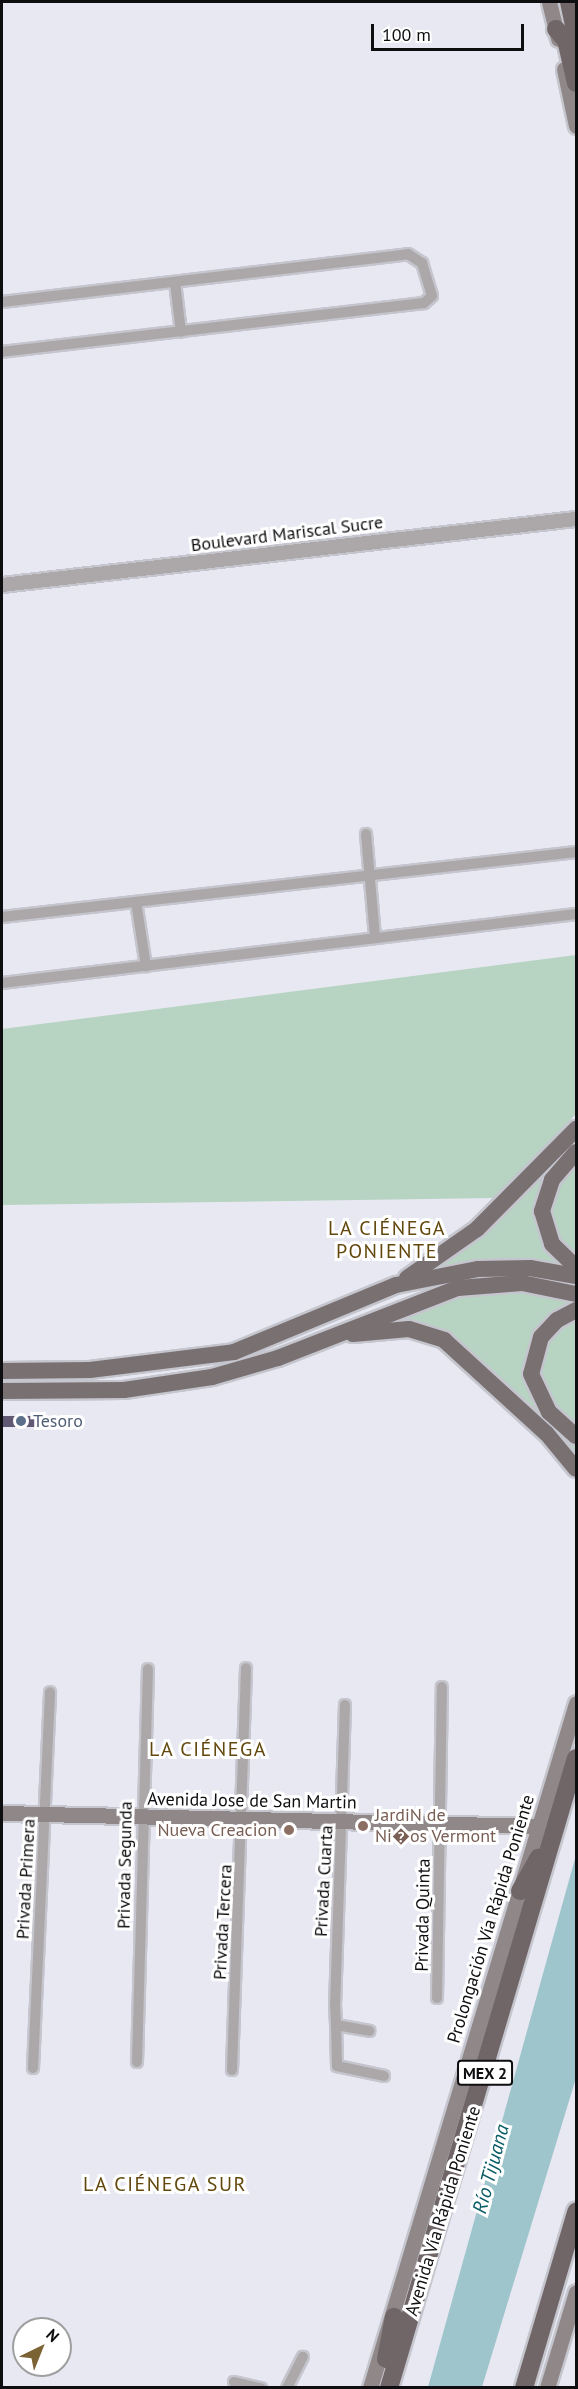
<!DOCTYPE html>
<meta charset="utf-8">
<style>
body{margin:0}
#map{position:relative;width:578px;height:2389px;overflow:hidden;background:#e8e8f2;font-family:"PT Sans",sans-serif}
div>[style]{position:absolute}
.green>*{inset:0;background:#b7d3c2}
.water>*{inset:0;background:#9fc5cc}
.building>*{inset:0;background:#615973;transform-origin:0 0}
.roads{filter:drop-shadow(2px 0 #c5c5ce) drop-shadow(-2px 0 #c5c5ce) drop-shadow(0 2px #c5c5ce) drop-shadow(0 -2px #c5c5ce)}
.minor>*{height:10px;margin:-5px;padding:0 5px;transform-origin:5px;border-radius:5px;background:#aca7a8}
.tertiary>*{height:14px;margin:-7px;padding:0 7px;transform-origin:7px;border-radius:7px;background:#aca7a8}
.secondary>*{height:15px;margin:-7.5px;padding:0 7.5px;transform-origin:7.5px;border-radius:7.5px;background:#8f8788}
.primary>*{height:16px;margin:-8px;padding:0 8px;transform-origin:8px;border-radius:8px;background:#797072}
.trunk>*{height:18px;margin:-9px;padding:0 9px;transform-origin:9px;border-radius:9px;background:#706668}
.dots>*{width:16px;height:16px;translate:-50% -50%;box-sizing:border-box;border:3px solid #fff;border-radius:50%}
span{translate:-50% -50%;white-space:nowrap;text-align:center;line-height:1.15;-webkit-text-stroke:6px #fff;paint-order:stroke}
.shield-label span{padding:2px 4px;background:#fff;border:2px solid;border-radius:4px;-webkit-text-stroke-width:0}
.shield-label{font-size:16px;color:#0e0e11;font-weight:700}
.street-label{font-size:18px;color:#0e0e11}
.service-label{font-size:18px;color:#4e5e75}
.left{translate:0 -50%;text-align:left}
.education-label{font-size:18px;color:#785e54}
.right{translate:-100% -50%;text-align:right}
.neighbourhood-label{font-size:20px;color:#63480d;letter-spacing:1.5px}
.water-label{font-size:20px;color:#085b65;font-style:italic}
.frame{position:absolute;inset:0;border:3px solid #0e0e11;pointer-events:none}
.north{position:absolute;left:12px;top:2317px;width:60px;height:60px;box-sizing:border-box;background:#fff;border:2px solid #9f9fa0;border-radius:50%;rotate:43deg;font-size:16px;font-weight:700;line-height:24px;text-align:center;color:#0e0e11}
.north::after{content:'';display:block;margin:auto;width:21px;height:27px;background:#7c6334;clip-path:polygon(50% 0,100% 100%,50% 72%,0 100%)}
.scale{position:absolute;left:371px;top:24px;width:153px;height:27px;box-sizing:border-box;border:3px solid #0e0e11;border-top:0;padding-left:8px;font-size:18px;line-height:21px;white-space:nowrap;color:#0e0e11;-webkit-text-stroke:4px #fff;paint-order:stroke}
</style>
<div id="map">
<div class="green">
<i style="clip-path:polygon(576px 955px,576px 1114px,495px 1198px,2px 1205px,2px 1029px)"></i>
<i style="clip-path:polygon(576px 1139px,576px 1268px,439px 1265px,496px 1220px)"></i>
<i style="clip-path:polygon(516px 1290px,576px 1304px,576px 1459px,447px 1335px,367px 1327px,462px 1296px)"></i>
</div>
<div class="water">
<i style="clip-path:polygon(576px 1855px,576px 2078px,482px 2387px,428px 2387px)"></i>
</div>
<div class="building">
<i style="left:2px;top:1416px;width:39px;height:11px"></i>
</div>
<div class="roads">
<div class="minor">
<i style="left:175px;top:282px;width:50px;rotate:83.2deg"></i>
<i style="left:2px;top:302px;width:409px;rotate:-6.7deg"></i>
<i style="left:408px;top:254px;width:17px;rotate:33deg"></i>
<i style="left:422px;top:263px;width:34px;rotate:73deg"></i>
<i style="left:432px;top:296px;width:11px;rotate:139deg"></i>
<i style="left:424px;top:303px;width:425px;rotate:173.4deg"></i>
<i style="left:366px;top:834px;width:103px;rotate:85deg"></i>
<i style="left:136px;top:902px;width:65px;rotate:81.1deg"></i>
<i style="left:2px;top:917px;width:578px;rotate:-6.46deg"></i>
<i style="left:2px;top:983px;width:578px;rotate:-6.85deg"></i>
<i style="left:345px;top:1705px;width:300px;rotate:91.9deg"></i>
<i style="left:335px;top:2005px;width:20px;rotate:87deg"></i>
<i style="left:336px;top:2025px;width:34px;rotate:10deg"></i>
<i style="left:437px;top:1998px;width:311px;rotate:-89.1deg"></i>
<i style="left:336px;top:2025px;width:41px;rotate:88.6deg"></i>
<i style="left:337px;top:2066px;width:48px;rotate:12deg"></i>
<i style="left:137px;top:2062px;width:393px;rotate:-88.4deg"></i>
<i style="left:33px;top:2068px;width:376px;rotate:-87.4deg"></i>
<i style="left:232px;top:2070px;width:402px;rotate:-88deg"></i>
<i style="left:234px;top:2382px;width:28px;rotate:13deg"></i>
<i style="left:287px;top:2388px;width:35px;rotate:-63deg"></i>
</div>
<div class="tertiary">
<i style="left:2px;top:585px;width:578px;rotate:-6.56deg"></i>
</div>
<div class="secondary">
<i style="left:549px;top:2px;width:38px;rotate:76deg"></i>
<i style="left:564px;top:69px;width:58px;rotate:78.1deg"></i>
<i style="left:2px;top:1813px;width:537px;rotate:1.39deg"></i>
<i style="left:370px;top:2388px;width:715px;rotate:-73.26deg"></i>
<i style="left:547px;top:2388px;width:100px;rotate:-73.2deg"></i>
</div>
<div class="primary">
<i style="left:576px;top:1152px;width:37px;rotate:131deg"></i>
<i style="left:552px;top:1180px;width:33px;rotate:108deg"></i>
<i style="left:542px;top:1211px;width:34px;rotate:73deg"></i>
<i style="left:552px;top:1244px;width:33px;rotate:44deg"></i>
<i style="left:407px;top:1278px;width:85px;rotate:-35deg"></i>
<i style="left:477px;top:1229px;width:141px;rotate:-45.3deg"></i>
<i style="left:576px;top:1310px;width:21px;rotate:152deg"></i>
<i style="left:557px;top:1320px;width:23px;rotate:133deg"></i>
<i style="left:541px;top:1337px;width:38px;rotate:105deg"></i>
<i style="left:531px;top:1374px;width:42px;rotate:64.7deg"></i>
<i style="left:549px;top:1412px;width:36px;rotate:42deg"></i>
<i style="left:353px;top:1334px;width:56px;rotate:-5.1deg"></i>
<i style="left:409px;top:1329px;width:37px;rotate:17deg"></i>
<i style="left:444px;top:1340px;width:139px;rotate:42.4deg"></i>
<i style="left:547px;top:1434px;width:45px;rotate:50.4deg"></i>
<i style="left:2px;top:1371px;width:88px;rotate:-0.7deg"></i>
<i style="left:90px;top:1370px;width:145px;rotate:-7.1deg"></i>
<i style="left:234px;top:1352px;width:175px;rotate:-22.5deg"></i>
<i style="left:396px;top:1285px;width:84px;rotate:-11deg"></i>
<i style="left:478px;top:1269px;width:52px;rotate:-1.1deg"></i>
<i style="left:530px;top:1268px;width:47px;rotate:9.9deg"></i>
<i style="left:2px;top:1391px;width:122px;rotate:-0.5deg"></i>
<i style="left:124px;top:1390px;width:89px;rotate:-8.4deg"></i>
<i style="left:212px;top:1377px;width:69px;rotate:-16.1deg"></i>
<i style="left:278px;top:1358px;width:193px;rotate:-21.3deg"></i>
<i style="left:458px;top:1288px;width:64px;rotate:-4.5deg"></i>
<i style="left:522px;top:1283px;width:55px;rotate:11.5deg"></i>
</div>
<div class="trunk">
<i style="left:569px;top:2px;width:35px;rotate:78deg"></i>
<i style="left:556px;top:29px;width:15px;rotate:48deg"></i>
<i style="left:566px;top:40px;width:44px;rotate:76.9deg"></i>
<i style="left:520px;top:1891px;width:38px;rotate:-61deg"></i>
<i style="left:386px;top:2359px;width:43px;rotate:-79.2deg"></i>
<i style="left:389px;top:2388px;width:657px;rotate:-73.47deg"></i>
<i style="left:524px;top:2388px;width:184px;rotate:-73.5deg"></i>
</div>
</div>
<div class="dots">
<i style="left:21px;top:1421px;background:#5c6f8a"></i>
<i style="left:363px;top:1826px;background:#8d6e63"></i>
<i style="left:289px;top:1830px;background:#8d6e63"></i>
</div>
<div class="shield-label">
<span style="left:485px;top:2073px">MEX 2</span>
</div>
<div class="street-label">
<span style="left:287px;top:534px;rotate:-7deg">Boulevard Mariscal Sucre</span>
<span style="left:252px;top:1801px;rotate:1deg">Avenida Jose de San Martin</span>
<span style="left:125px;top:1865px;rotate:-89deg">Privada Segunda</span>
<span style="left:26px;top:1879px;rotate:-87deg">Privada Primera</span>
<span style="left:324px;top:1881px;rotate:-87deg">Privada Cuarta</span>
<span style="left:423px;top:1915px;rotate:-89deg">Privada Quinta</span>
<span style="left:491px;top:1919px;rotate:-73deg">Prolongación Vía Rápida Poniente</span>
<span style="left:223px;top:1922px;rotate:-87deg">Privada Tercera</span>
<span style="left:443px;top:2211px;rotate:-73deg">Avenida Vía Rápida Poniente</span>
</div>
<div class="service-label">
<span class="left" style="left:33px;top:1421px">Tesoro</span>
</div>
<div class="education-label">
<span class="left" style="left:375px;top:1826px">JardiN de<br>Ni�os Vermont</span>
<span class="right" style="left:277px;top:1830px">Nueva Creacion</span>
</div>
<div class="neighbourhood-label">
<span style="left:387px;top:1240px">LA CIÉNEGA<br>PONIENTE</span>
<span style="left:208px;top:1749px">LA CIÉNEGA</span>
<span style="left:165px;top:2184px">LA CIÉNEGA SUR</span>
</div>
<div class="water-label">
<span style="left:491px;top:2169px;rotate:-75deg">Río Tijuana</span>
</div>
<div class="frame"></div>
<div class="north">N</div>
<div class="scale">100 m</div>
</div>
